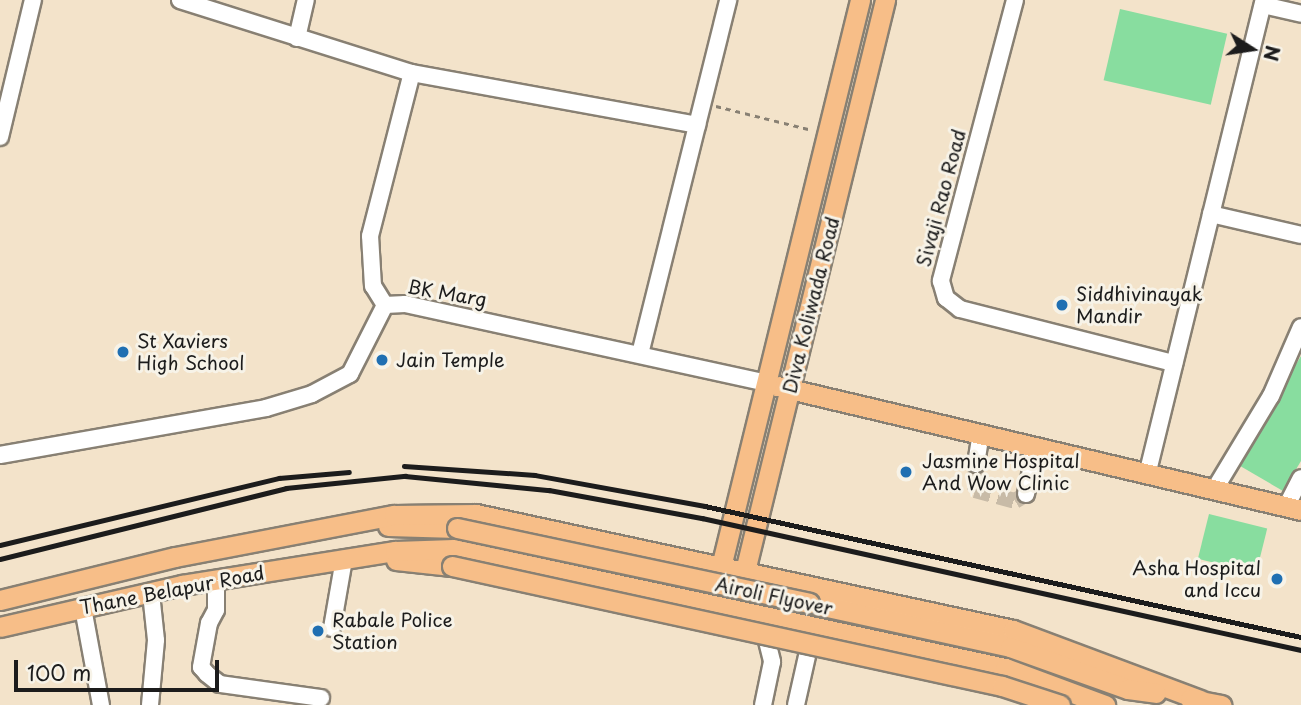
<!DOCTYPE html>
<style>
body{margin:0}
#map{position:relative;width:1301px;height:705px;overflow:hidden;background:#f3e3ca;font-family:"Playpen Sans",sans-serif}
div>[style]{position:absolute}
.green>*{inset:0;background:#88dd9f;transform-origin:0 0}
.minor-tunnel>*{height:16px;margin-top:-8px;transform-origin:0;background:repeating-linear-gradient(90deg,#c8bba7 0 16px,transparent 0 24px)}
.path>*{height:2.5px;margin-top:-1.25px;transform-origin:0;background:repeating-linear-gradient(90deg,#888073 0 5px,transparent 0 10px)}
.roads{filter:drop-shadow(2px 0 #888073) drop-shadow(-2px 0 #888073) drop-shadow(0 2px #888073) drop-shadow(0 -2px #888073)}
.minor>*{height:16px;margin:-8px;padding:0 8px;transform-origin:8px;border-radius:8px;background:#fff}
.major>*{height:19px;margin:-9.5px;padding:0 9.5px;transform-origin:9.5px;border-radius:9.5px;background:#f7be88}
.rail>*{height:4.5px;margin:-2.25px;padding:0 2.25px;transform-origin:2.25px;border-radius:2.25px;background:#1c1c1c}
.bridges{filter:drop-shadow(2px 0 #888073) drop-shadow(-2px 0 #888073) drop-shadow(0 2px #888073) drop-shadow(0 -2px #888073)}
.major-bridge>*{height:19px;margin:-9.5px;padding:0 9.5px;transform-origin:9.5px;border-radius:9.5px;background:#f7be88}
.dots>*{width:19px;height:19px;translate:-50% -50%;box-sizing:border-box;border:4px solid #f7f3e8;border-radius:50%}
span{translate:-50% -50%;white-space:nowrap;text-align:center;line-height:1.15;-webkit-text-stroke:6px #f7f3e8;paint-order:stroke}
.street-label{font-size:19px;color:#1c1c1c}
.poi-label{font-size:19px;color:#1c1c1c}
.left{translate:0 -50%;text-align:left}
.right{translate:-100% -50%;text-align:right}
.north{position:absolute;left:1217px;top:14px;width:70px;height:70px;-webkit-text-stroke:5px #f7f3e8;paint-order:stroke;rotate:102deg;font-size:19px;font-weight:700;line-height:28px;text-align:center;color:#1c1c1c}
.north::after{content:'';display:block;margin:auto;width:24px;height:32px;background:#1c1c1c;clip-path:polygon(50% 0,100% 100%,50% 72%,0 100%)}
.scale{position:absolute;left:14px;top:660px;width:205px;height:32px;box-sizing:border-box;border:4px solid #1c1c1c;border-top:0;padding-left:9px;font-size:21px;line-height:24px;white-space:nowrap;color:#1c1c1c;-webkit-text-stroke:5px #f7f3e8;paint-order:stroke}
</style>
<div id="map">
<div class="green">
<i style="left:1120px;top:9px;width:110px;height:73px;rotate:13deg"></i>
<i style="clip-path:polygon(1301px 356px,1301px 461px,1283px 491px,1235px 463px)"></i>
<i style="left:1209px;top:514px;width:60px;height:46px;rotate:14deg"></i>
</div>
<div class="minor-tunnel">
<i style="left:976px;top:464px;width:26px;rotate:92deg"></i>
<i style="left:975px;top:490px;width:41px;rotate:15.4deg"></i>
<i style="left:1015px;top:501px;width:13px;rotate:-32deg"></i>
</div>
<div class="path">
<i style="left:716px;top:106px;width:95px;rotate:14deg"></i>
</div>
<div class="roads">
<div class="minor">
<i style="left:180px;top:0;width:243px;rotate:17.5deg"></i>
<i style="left:412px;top:73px;width:290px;rotate:10.3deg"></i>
<i style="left:1015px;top:0;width:291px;rotate:104.8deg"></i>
<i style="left:941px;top:281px;width:18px;rotate:74deg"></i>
<i style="left:946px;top:298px;width:18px;rotate:38deg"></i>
<i style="left:960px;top:309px;width:221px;rotate:14.2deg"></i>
<i style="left:1263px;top:5px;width:39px;rotate:13deg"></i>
<i style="left:297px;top:38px;width:39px;rotate:-77deg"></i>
<i style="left:0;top:137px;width:141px;rotate:-76.5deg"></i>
<i style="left:1211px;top:214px;width:92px;rotate:13.1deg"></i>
<i style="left:385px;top:305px;width:22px;rotate:-122deg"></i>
<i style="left:373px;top:286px;width:50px;rotate:-93.4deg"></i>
<i style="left:370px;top:236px;width:168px;rotate:-75.6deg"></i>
<i style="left:640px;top:354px;width:365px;rotate:-76deg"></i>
<i style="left:0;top:455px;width:270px;rotate:-10deg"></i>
<i style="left:266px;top:408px;width:48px;rotate:-16.9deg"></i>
<i style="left:312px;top:394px;width:43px;rotate:-27.8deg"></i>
<i style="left:350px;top:374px;width:77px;rotate:-63.1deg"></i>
<i style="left:385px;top:305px;width:20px;rotate:-3deg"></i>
<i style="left:405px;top:304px;width:370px;rotate:12.3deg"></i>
<i style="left:976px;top:464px;width:31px;rotate:-81deg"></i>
<i style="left:1148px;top:471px;width:485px;rotate:-76.2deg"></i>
<i style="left:1216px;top:487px;width:106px;rotate:-58.9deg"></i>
<i style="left:1271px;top:396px;width:75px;rotate:-66.5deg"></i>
<i style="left:1026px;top:494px;width:49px;rotate:-78.2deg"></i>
<i style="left:1287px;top:505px;width:30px;rotate:-63deg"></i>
<i style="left:216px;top:579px;width:31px;rotate:90deg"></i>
<i style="left:216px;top:610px;width:15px;rotate:118deg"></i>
<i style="left:209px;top:623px;width:45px;rotate:100.3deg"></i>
<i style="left:201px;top:667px;width:9px;rotate:49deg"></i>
<i style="left:207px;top:674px;width:16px;rotate:38deg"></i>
<i style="left:220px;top:684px;width:102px;rotate:7.9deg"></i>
<i style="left:83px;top:608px;width:99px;rotate:79.5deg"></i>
<i style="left:763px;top:625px;width:38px;rotate:76deg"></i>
<i style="left:772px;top:662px;width:44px;rotate:101.8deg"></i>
<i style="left:332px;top:628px;width:70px;rotate:-80.1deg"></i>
<i style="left:150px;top:705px;width:65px;rotate:-84.7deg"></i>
<i style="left:156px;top:640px;width:47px;rotate:-96.1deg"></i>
<i style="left:796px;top:705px;width:64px;rotate:-77.3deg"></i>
</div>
<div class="major">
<i style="left:777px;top:386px;width:538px;rotate:13.31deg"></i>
<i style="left:388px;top:526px;width:69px;rotate:1.7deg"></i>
<i style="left:396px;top:560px;width:56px;rotate:6.1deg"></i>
<i style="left:718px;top:579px;width:596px;rotate:-76.22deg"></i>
<i style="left:747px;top:585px;width:14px;rotate:-98deg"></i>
<i style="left:745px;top:571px;width:588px;rotate:-76.22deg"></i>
<i style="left:0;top:600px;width:180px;rotate:-13.8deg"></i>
<i style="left:175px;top:557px;width:223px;rotate:-10.9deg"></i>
<i style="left:394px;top:515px;width:82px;rotate:-0.7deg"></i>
<i style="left:476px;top:514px;width:549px;rotate:12.19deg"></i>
<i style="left:1013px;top:630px;width:200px;rotate:20.5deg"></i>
<i style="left:809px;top:603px;width:206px;rotate:12.3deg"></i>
<i style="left:1010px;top:647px;width:125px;rotate:19.6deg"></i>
<i style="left:1128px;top:689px;width:28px;rotate:8deg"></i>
<i style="left:0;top:627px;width:187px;rotate:-13deg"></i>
<i style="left:182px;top:585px;width:216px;rotate:-9.1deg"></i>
<i style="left:395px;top:551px;width:59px;rotate:-1.9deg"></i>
<i style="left:454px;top:549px;width:564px;rotate:12.19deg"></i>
<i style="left:1005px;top:668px;width:107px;rotate:20.3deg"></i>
<i style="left:1190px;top:699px;width:32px;rotate:11deg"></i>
</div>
</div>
<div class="rail">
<i style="left:404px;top:466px;width:131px;rotate:3.9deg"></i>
<i style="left:535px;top:475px;width:173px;rotate:10.3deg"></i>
<i style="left:705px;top:506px;width:610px;rotate:12.4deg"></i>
<i style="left:0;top:545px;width:287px;rotate:-13.5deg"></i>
<i style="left:279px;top:478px;width:70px;rotate:-4.9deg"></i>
<i style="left:0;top:559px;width:295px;rotate:-13.9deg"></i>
<i style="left:286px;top:488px;width:120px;rotate:-5.8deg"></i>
<i style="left:405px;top:476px;width:145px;rotate:5.6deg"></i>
<i style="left:549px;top:490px;width:156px;rotate:10.4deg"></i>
<i style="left:702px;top:518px;width:613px;rotate:12.43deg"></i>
</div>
<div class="bridges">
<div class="major-bridge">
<i style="left:457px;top:528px;width:360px;rotate:12deg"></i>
<i style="left:452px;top:566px;width:563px;rotate:12.31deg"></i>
<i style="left:1002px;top:686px;width:61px;rotate:18.1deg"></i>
</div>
</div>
<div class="dots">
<i style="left:1062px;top:305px;background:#1f6fb2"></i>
<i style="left:123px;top:352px;background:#1f6fb2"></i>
<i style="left:382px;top:360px;background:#1f6fb2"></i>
<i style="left:906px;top:472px;background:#1f6fb2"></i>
<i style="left:1277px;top:579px;background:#1f6fb2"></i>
<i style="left:318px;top:631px;background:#1f6fb2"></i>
</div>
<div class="street-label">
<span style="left:941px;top:198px;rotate:-75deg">Sivaji Rao Road</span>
<span style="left:447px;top:293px;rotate:10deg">BK Marg</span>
<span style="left:811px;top:305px;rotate:-76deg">Diva Koliwada Road</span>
<span style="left:172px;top:590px;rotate:-11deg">Thane Belapur Road</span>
<span style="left:774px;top:596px;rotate:12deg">Airoli Flyover</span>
</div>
<div class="poi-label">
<span class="left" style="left:1076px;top:305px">Siddhivinayak<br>Mandir</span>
<span class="left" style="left:137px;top:352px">St Xaviers<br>High School</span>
<span class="left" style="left:396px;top:360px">Jain Temple</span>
<span class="left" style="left:922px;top:472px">Jasmine Hospital<br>And Wow Clinic</span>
<span class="right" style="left:1261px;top:579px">Asha Hospital<br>and Iccu</span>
<span class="left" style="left:332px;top:631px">Rabale Police<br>Station</span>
</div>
<div class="north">N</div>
<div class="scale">100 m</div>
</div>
